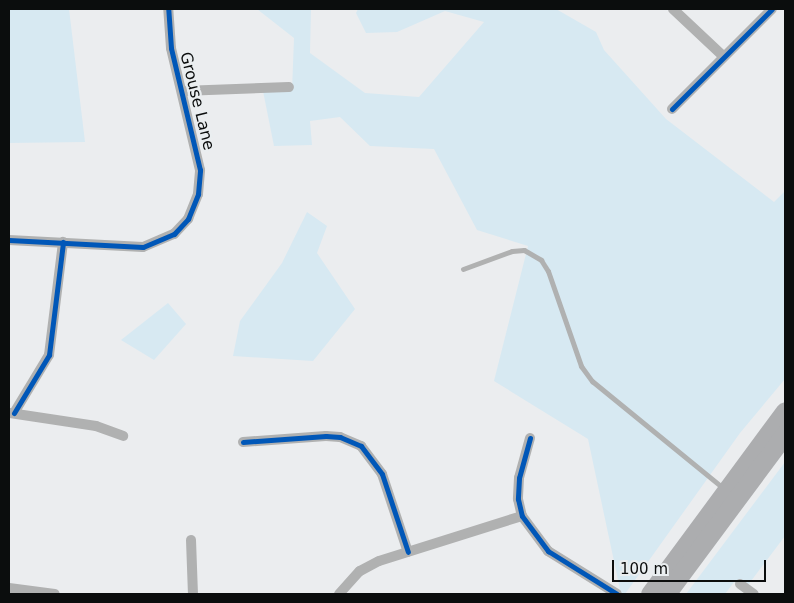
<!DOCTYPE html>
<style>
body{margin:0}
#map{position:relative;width:794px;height:603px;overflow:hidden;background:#ebedef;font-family:"DejaVu Sans",sans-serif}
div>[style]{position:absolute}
.green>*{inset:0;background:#d7e9f2}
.lane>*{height:5px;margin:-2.5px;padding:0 2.5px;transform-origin:2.5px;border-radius:2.5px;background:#b0b1b1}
.street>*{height:10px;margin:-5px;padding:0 5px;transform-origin:5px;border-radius:5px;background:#b0b1b1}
.highway>*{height:19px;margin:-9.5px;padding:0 9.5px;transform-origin:9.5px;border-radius:9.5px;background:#acadaf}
.cycleway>*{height:5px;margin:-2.5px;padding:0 2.5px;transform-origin:2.5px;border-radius:2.5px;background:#0057b8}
span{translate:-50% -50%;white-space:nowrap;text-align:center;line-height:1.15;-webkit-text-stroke:4.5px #eaeef0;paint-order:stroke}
.street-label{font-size:16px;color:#0b0d0d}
.frame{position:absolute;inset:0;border:10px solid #0b0d0d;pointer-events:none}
.scale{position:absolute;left:612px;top:560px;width:154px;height:22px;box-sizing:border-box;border:2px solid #0b0d0d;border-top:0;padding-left:6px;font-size:15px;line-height:18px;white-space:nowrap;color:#0b0d0d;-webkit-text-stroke:4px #eaeef0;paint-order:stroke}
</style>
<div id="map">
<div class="green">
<i style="clip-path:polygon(9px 9px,69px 9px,85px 142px,9px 143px)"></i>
<i style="clip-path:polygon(257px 9px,311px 9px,310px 53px,365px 93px,419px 97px,484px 22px,445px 11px,397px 32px,366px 33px,356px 13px,358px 9px,556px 9px,596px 32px,604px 50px,666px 119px,774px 202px,785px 191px,785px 379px,740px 433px,625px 594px,621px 594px,588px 439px,494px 381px,528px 246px,477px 230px,434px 149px,370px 146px,340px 117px,310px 121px,312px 145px,274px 146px,263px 91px,292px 91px,294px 38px)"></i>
<i style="clip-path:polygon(307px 212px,327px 226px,317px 253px,355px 309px,313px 361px,233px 356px,240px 321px,282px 263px)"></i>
<i style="clip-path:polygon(168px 303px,186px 324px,154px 360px,121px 340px)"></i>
<i style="clip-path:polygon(785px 462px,785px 536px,745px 589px,734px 582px,725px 594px,686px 594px)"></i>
</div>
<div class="lane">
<i style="left:463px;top:269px;width:52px;rotate:-20.2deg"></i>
<i style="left:512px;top:251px;width:12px;rotate:-5deg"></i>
<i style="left:524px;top:250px;width:20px;rotate:30deg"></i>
<i style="left:541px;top:260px;width:13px;rotate:58deg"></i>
<i style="left:548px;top:271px;width:101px;rotate:70.8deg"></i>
<i style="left:581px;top:366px;width:19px;rotate:54deg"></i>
<i style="left:592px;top:381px;width:169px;rotate:39.2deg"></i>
</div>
<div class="street">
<i style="left:673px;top:9px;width:69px;rotate:43.2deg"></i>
<i style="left:182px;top:91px;width:107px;rotate:-2.1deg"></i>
<i style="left:672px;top:109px;width:141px;rotate:-45deg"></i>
<i style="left:9px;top:240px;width:134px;rotate:3deg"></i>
<i style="left:143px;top:247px;width:34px;rotate:-23deg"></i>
<i style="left:174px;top:234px;width:21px;rotate:-47deg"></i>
<i style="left:188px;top:219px;width:27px;rotate:-68deg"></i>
<i style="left:198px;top:194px;width:24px;rotate:-85deg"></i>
<i style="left:200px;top:170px;width:125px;rotate:-103.4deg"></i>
<i style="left:171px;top:48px;width:39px;rotate:-94deg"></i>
<i style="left:10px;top:413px;width:87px;rotate:8.6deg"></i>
<i style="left:96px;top:426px;width:29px;rotate:20deg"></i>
<i style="left:14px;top:413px;width:68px;rotate:-58.9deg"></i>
<i style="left:49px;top:355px;width:114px;rotate:-82.9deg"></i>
<i style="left:530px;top:438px;width:41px;rotate:105.4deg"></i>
<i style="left:519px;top:478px;width:21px;rotate:93deg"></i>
<i style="left:518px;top:499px;width:17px;rotate:77deg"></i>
<i style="left:522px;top:516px;width:44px;rotate:53.4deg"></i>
<i style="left:548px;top:551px;width:81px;rotate:31.9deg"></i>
<i style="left:243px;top:442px;width:83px;rotate:-4.1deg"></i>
<i style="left:326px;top:436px;width:14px;rotate:4deg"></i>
<i style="left:340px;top:437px;width:23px;rotate:23deg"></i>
<i style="left:361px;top:446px;width:35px;rotate:53deg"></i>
<i style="left:382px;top:474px;width:82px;rotate:71.6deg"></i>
<i style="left:191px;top:540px;width:54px;rotate:87.9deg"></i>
<i style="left:740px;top:584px;width:17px;rotate:36deg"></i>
<i style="left:9px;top:588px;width:46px;rotate:7.4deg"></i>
<i style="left:339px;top:594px;width:31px;rotate:-48deg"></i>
<i style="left:360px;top:571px;width:21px;rotate:-28deg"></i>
<i style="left:379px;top:561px;width:150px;rotate:-17.5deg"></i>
</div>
<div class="highway">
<i style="left:650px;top:594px;width:227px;rotate:-53.6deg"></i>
<i style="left:666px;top:594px;width:199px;rotate:-53.4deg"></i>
</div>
<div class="cycleway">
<i style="left:672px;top:109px;width:141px;rotate:-45deg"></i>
<i style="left:9px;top:240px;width:134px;rotate:3deg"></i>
<i style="left:143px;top:247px;width:34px;rotate:-23deg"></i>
<i style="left:174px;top:234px;width:21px;rotate:-47deg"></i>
<i style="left:188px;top:219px;width:27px;rotate:-68deg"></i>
<i style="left:198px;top:194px;width:24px;rotate:-85deg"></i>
<i style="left:200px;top:170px;width:125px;rotate:-103.4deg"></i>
<i style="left:171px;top:48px;width:39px;rotate:-94deg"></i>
<i style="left:14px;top:413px;width:68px;rotate:-58.9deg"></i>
<i style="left:49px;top:355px;width:114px;rotate:-82.9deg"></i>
<i style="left:530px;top:438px;width:41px;rotate:105.4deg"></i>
<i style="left:519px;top:478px;width:21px;rotate:93deg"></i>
<i style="left:518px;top:499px;width:17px;rotate:77deg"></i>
<i style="left:522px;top:516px;width:44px;rotate:53.4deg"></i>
<i style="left:548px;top:551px;width:81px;rotate:31.9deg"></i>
<i style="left:243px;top:442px;width:83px;rotate:-4.1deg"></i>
<i style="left:326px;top:436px;width:14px;rotate:4deg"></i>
<i style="left:340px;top:437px;width:23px;rotate:23deg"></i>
<i style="left:361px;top:446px;width:35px;rotate:53deg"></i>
<i style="left:382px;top:474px;width:82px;rotate:71.6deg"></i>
</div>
<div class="street-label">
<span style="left:197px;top:101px;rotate:76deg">Grouse Lane</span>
</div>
<div class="frame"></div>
<div class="scale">100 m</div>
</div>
